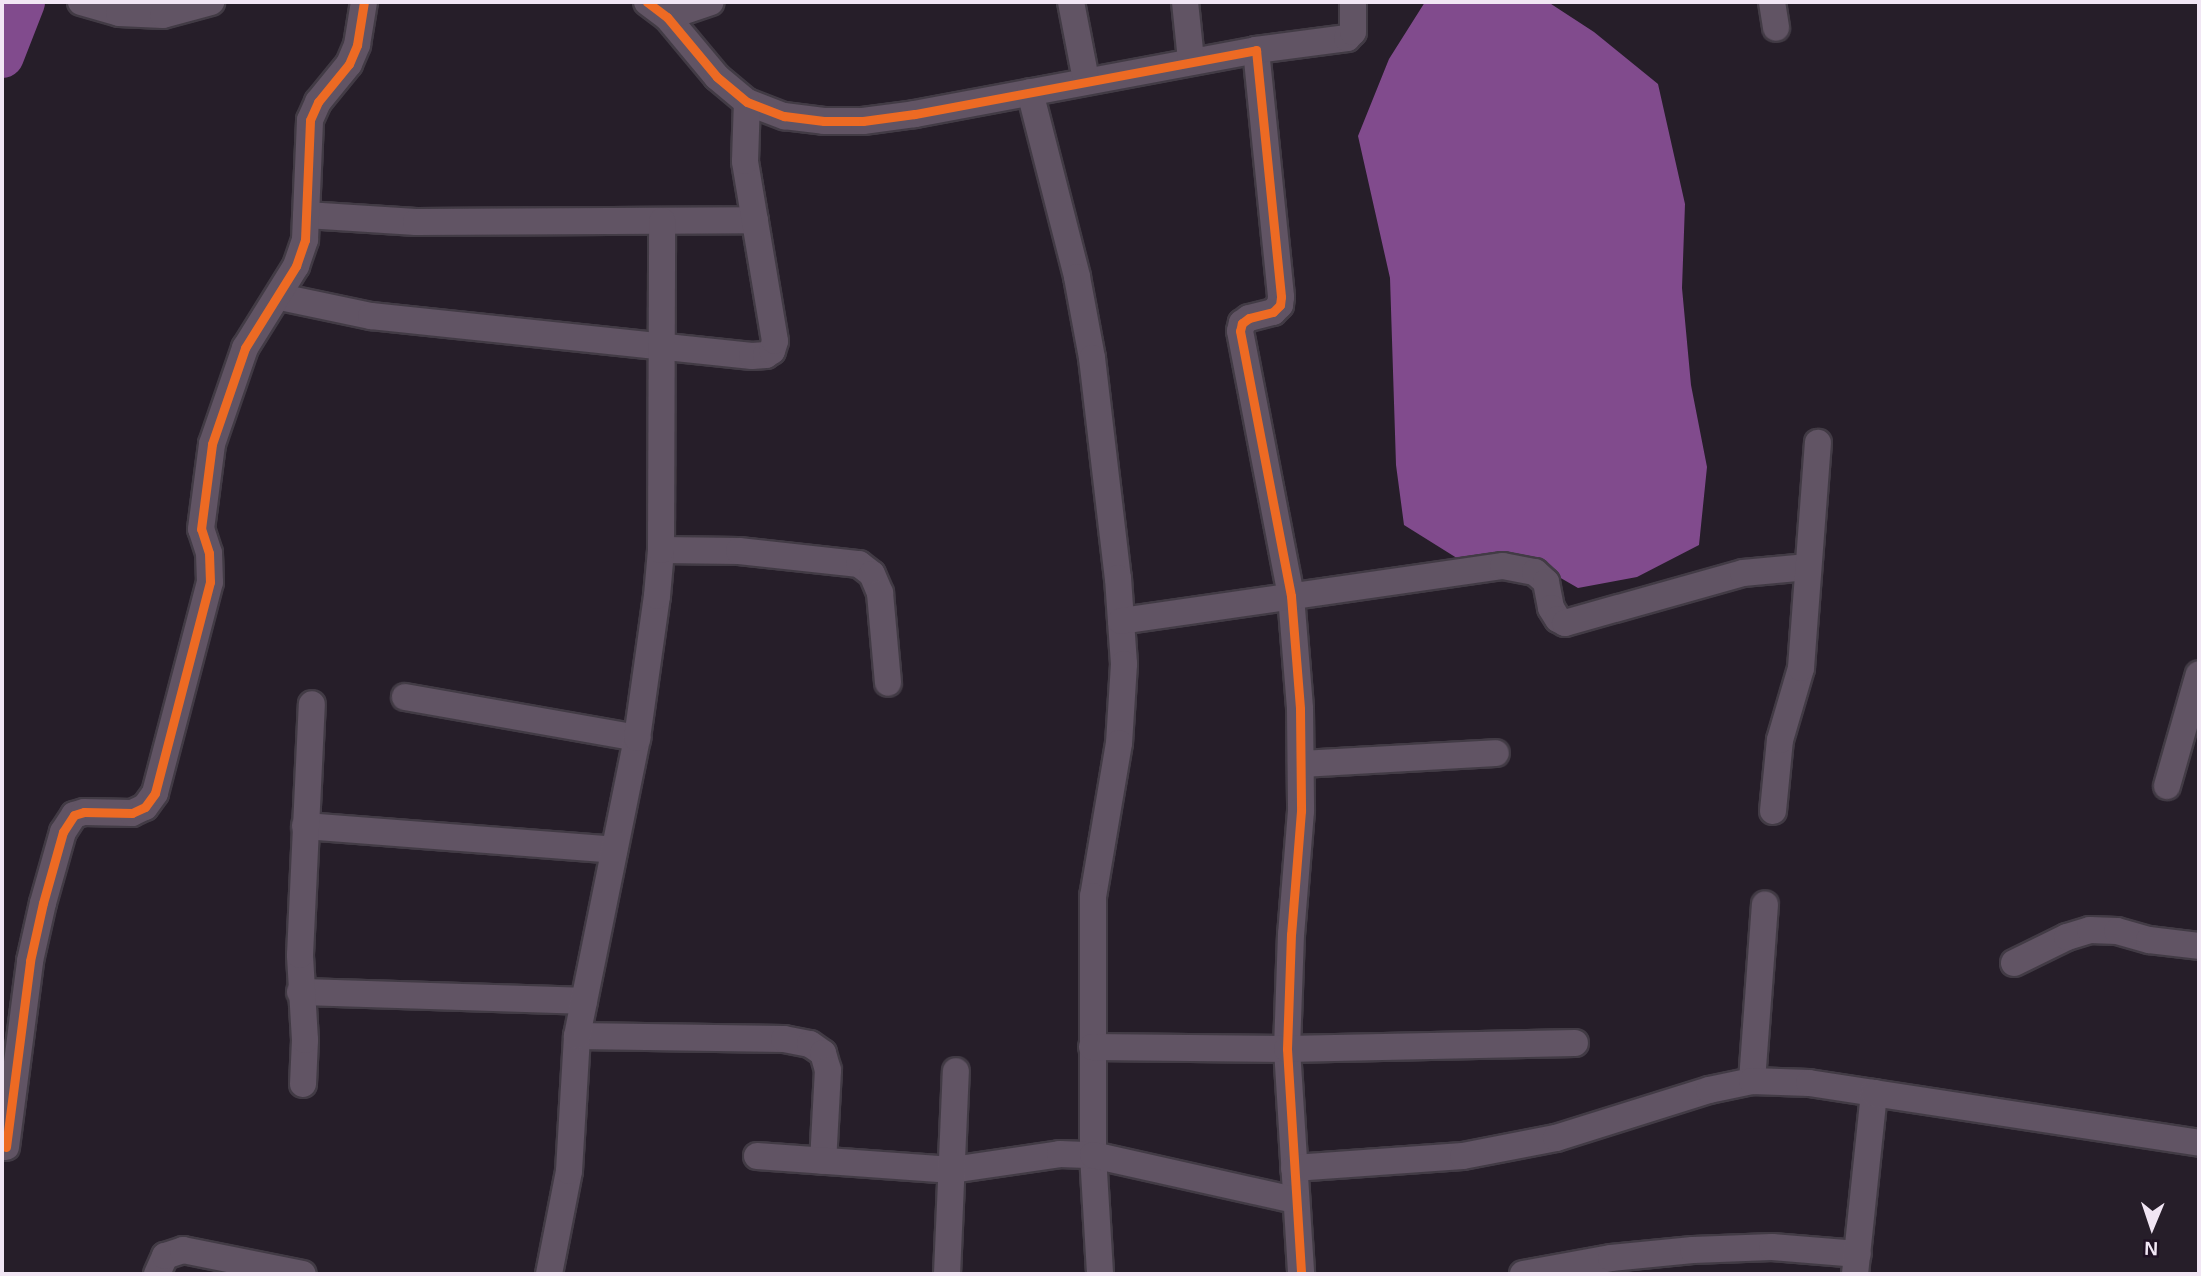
<!DOCTYPE html>
<html>
<head>
<meta charset="utf-8">
<style>
  body { margin:0 }
  #map { position:relative; width:2201px; height:1276px; overflow:hidden; background:#261e29; font-family:Helvetica,sans-serif }
  div>[style] { position:absolute }
  .water>* { inset:0; background:#814b8d }
  .river>* { height:44px; margin:-22px; padding:0 22px; transform-origin:22px; border-radius:22px; background:#814b8d }
  .roads { filter:drop-shadow(2px 0 #423b45) drop-shadow(-2px 0 #423b45) drop-shadow(0 2px #423b45) drop-shadow(0 -2px #423b45) }
  .minor>* { height:26px; margin:-13px; padding:0 13px; transform-origin:13px; border-radius:13px; background:#615464 }
  .cycleway>* { height:9px; margin:-4.5px; padding:0 4.5px; transform-origin:4.5px; border-radius:4.5px; background:#ed6a23 }
  span { translate:-50% -50%; white-space:nowrap; text-align:center; line-height:1.15; -webkit-text-stroke:5px #1f1023; paint-order:stroke }
  .frame { position:absolute; inset:0; border:4px solid #f1e6f4; pointer-events:none }
  .north { position:absolute; left:2117px; top:1192px; width:70px; height:70px; -webkit-text-stroke:5px #1f1023; paint-order:stroke; rotate:182deg; font-size:19px; font-weight:700; line-height:28px; text-align:center; color:#f1e6f4 }
  .north::after { content:''; display:block; margin:auto; width:24px; height:32px; background:#f1e6f4; clip-path:polygon(50% 0,100% 100%,50% 72%,0 100%) }
</style>
</head>
<body>
<div id="map">
  <div class="water">
    <i style="clip-path:polygon(1425px 2px,1548px 2px,1594px 32px,1658px 84px,1685px 204px,1682px 288px,1691px 385px,1707px 467px,1699px 545px,1637px 577px,1578px 588px,1533px 562px,1468px 565px,1404px 525px,1396px 465px,1390px 278px,1358px 136px,1389px 59px)"></i>
  </div>
  <div class="river">
    <i style="left:2px;top:56px;width:58px;rotate:-68.7deg"></i>
  </div>
  <div class="roads">
    <div class="minor">
      <i style="left:81px;top:2px;width:40px;rotate:16deg"></i>
      <i style="left:119px;top:13px;width:44px;rotate:2.6deg"></i>
      <i style="left:163px;top:15px;width:50px;rotate:-15.2deg"></i>
      <i style="left:647px;top:2px;width:25px;rotate:37deg"></i>
      <i style="left:667px;top:17px;width:78px;rotate:50.2deg"></i>
      <i style="left:717px;top:77px;width:39px;rotate:40deg"></i>
      <i style="left:747px;top:102px;width:40px;rotate:21deg"></i>
      <i style="left:784px;top:116px;width:40px;rotate:7.1deg"></i>
      <i style="left:824px;top:121px;width:39px"></i>
      <i style="left:863px;top:121px;width:52px;rotate:-7.7deg"></i>
      <i style="left:915px;top:114px;width:347px;rotate:-10.6deg"></i>
      <i style="left:1256px;top:50px;width:248px;rotate:84.2deg"></i>
      <i style="left:1281px;top:297px;width:8px;rotate:97deg"></i>
      <i style="left:1280px;top:305px;width:10px;rotate:135deg"></i>
      <i style="left:1273px;top:312px;width:25px;rotate:166deg"></i>
      <i style="left:1249px;top:318px;width:9px;rotate:144deg"></i>
      <i style="left:1242px;top:323px;width:8px;rotate:104deg"></i>
      <i style="left:1240px;top:331px;width:270px;rotate:79.1deg"></i>
      <i style="left:1291px;top:596px;width:113px;rotate:85.4deg"></i>
      <i style="left:1300px;top:709px;width:102px;rotate:89.4deg"></i>
      <i style="left:1301px;top:811px;width:123px;rotate:94.6deg"></i>
      <i style="left:1291px;top:934px;width:115px;rotate:92deg"></i>
      <i style="left:1287px;top:1049px;width:225px;rotate:86.4deg"></i>
      <i style="left:1071px;top:2px;width:79px;rotate:79.1deg"></i>
      <i style="left:1185px;top:2px;width:58px;rotate:84.1deg"></i>
      <i style="left:1772px;top:2px;width:26px;rotate:81deg"></i>
      <i style="left:667px;top:17px;width:46px;rotate:-18.8deg"></i>
      <i style="left:1256px;top:50px;width:92px;rotate:-7.5deg"></i>
      <i style="left:1347px;top:38px;width:8px;rotate:-45deg"></i>
      <i style="left:1353px;top:32px;width:30px;rotate:-90deg"></i>
      <i style="left:1030px;top:92px;width:191px;rotate:75.7deg"></i>
      <i style="left:1077px;top:277px;width:82px;rotate:79.5deg"></i>
      <i style="left:1092px;top:358px;width:222px;rotate:83.3deg"></i>
      <i style="left:1118px;top:578px;width:86px;rotate:86deg"></i>
      <i style="left:1124px;top:664px;width:79px;rotate:93.6deg"></i>
      <i style="left:1119px;top:743px;width:155px;rotate:99.6deg"></i>
      <i style="left:1093px;top:896px;width:259px;rotate:90deg"></i>
      <i style="left:1093px;top:1155px;width:119px;rotate:86.6deg"></i>
      <i style="left:306px;top:215px;width:110px;rotate:3.6deg"></i>
      <i style="left:416px;top:222px;width:339px;rotate:-0.3deg"></i>
      <i style="left:280px;top:297px;width:93px;rotate:11.8deg"></i>
      <i style="left:371px;top:316px;width:383px;rotate:6deg"></i>
      <i style="left:752px;top:356px;width:14px;rotate:-4deg"></i>
      <i style="left:766px;top:355px;width:7px;rotate:-34deg"></i>
      <i style="left:772px;top:351px;width:10px;rotate:-73deg"></i>
      <i style="left:775px;top:341px;width:182px;rotate:-99.5deg"></i>
      <i style="left:745px;top:161px;width:59px;rotate:-88.1deg"></i>
      <i style="left:661px;top:550px;width:78px;rotate:0.7deg"></i>
      <i style="left:739px;top:551px;width:121px;rotate:6.2deg"></i>
      <i style="left:859px;top:564px;width:16px;rotate:38deg"></i>
      <i style="left:872px;top:574px;width:21px;rotate:67deg"></i>
      <i style="left:880px;top:593px;width:90px;rotate:84.9deg"></i>
      <i style="left:1121px;top:621px;width:386px;rotate:-8.2deg"></i>
      <i style="left:1503px;top:566px;width:33px;rotate:11deg"></i>
      <i style="left:1535px;top:572px;width:15px;rotate:42deg"></i>
      <i style="left:1546px;top:582px;width:26px;rotate:79deg"></i>
      <i style="left:1551px;top:608px;width:13px;rotate:58deg"></i>
      <i style="left:1558px;top:619px;width:8px;rotate:30deg"></i>
      <i style="left:1565px;top:623px;width:185px;rotate:-15.7deg"></i>
      <i style="left:1743px;top:573px;width:65px;rotate:-5.3deg"></i>
      <i style="left:405px;top:697px;width:236px;rotate:10deg"></i>
      <i style="left:1301px;top:764px;width:195px;rotate:-3.2deg"></i>
      <i style="left:2167px;top:786px;width:116px;rotate:-74.1deg"></i>
      <i style="left:1773px;top:811px;width:71px;rotate:-84.4deg"></i>
      <i style="left:1780px;top:740px;width:75px;rotate:-73.7deg"></i>
      <i style="left:1801px;top:668px;width:226px;rotate:-85.7deg"></i>
      <i style="left:305px;top:826px;width:310px;rotate:4.4deg"></i>
      <i style="left:2014px;top:963px;width:59px;rotate:-26.1deg"></i>
      <i style="left:2067px;top:937px;width:24px;rotate:-17deg"></i>
      <i style="left:2090px;top:930px;width:27px;rotate:2deg"></i>
      <i style="left:2117px;top:931px;width:33px;rotate:16deg"></i>
      <i style="left:2149px;top:940px;width:50px;rotate:6.8deg"></i>
      <i style="left:300px;top:992px;width:284px;rotate:1.8deg"></i>
      <i style="left:577px;top:1036px;width:207px;rotate:0.8deg"></i>
      <i style="left:784px;top:1039px;width:26px;rotate:11deg"></i>
      <i style="left:810px;top:1044px;width:16px;rotate:35deg"></i>
      <i style="left:823px;top:1053px;width:18px;rotate:74deg"></i>
      <i style="left:828px;top:1070px;width:91px;rotate:93.1deg"></i>
      <i style="left:1092px;top:1047px;width:195px;rotate:0.6deg"></i>
      <i style="left:1287px;top:1049px;width:288px;rotate:-1.2deg"></i>
      <i style="left:1752px;top:1081px;width:177px;rotate:-85.8deg"></i>
      <i style="left:303px;top:1084px;width:44px;rotate:-87.4deg"></i>
      <i style="left:305px;top:1040px;width:85px;rotate:-93.4deg"></i>
      <i style="left:300px;top:955px;width:251px;rotate:-87.3deg"></i>
      <i style="left:6px;top:1147px;width:188px;rotate:-82.6deg"></i>
      <i style="left:30px;top:961px;width:59px;rotate:-77.4deg"></i>
      <i style="left:43px;top:903px;width:74px;rotate:-74.3deg"></i>
      <i style="left:63px;top:832px;width:20px;rotate:-57deg"></i>
      <i style="left:74px;top:815px;width:10px;rotate:-17deg"></i>
      <i style="left:84px;top:812px;width:48px;rotate:1.2deg"></i>
      <i style="left:132px;top:813px;width:14px;rotate:-25deg"></i>
      <i style="left:145px;top:807px;width:17px;rotate:-54deg"></i>
      <i style="left:155px;top:793px;width:218px;rotate:-75.4deg"></i>
      <i style="left:210px;top:582px;width:29px;rotate:-92deg"></i>
      <i style="left:209px;top:553px;width:25px;rotate:-108deg"></i>
      <i style="left:201px;top:529px;width:86px;rotate:-82.6deg"></i>
      <i style="left:212px;top:444px;width:102px;rotate:-71deg"></i>
      <i style="left:245px;top:348px;width:97px;rotate:-58.1deg"></i>
      <i style="left:296px;top:266px;width:28px;rotate:-71deg"></i>
      <i style="left:305px;top:240px;width:120px;rotate:-87.6deg"></i>
      <i style="left:310px;top:120px;width:20px;rotate:-66deg"></i>
      <i style="left:318px;top:102px;width:49px;rotate:-50.8deg"></i>
      <i style="left:349px;top:64px;width:21px;rotate:-67deg"></i>
      <i style="left:357px;top:45px;width:44px;rotate:-80.8deg"></i>
      <i style="left:757px;top:1156px;width:196px;rotate:4.1deg"></i>
      <i style="left:952px;top:1170px;width:109px;rotate:-8.4deg"></i>
      <i style="left:1060px;top:1154px;width:33px;rotate:2deg"></i>
      <i style="left:1093px;top:1155px;width:207px;rotate:12.6deg"></i>
      <i style="left:1294px;top:1168px;width:169px;rotate:-4.1deg"></i>
      <i style="left:1463px;top:1156px;width:95px;rotate:-11deg"></i>
      <i style="left:1556px;top:1138px;width:160px;rotate:-17.4deg"></i>
      <i style="left:1709px;top:1090px;width:44px;rotate:-11.8deg"></i>
      <i style="left:1752px;top:1081px;width:57px;rotate:2deg"></i>
      <i style="left:1809px;top:1083px;width:66px;rotate:8.7deg"></i>
      <i style="left:157px;top:1274px;width:20px;rotate:-66deg"></i>
      <i style="left:165px;top:1256px;width:19px;rotate:-18deg"></i>
      <i style="left:183px;top:1250px;width:122px;rotate:11.3deg"></i>
      <i style="left:549px;top:1274px;width:105px;rotate:-79deg"></i>
      <i style="left:569px;top:1171px;width:135px;rotate:-86.6deg"></i>
      <i style="left:577px;top:1036px;width:304px;rotate:-78.6deg"></i>
      <i style="left:637px;top:738px;width:143px;rotate:-82deg"></i>
      <i style="left:657px;top:596px;width:46px;rotate:-85deg"></i>
      <i style="left:661px;top:550px;width:329px;rotate:-89.8deg"></i>
      <i style="left:947px;top:1274px;width:203px;rotate:-87.5deg"></i>
      <i style="left:1523px;top:1274px;width:89px;rotate:-10.3deg"></i>
      <i style="left:1611px;top:1258px;width:82px;rotate:-5.6deg"></i>
      <i style="left:1693px;top:1250px;width:79px;rotate:-2.2deg"></i>
      <i style="left:1772px;top:1247px;width:86px;rotate:4.7deg"></i>
      <i style="left:1855px;top:1274px;width:182px;rotate:-84deg"></i>
      <i style="left:1874px;top:1093px;width:329px;rotate:8.7deg"></i>
    </div>
  </div>
  <div class="cycleway">
    <i style="left:647px;top:2px;width:25px;rotate:37deg"></i>
    <i style="left:667px;top:17px;width:78px;rotate:50.2deg"></i>
    <i style="left:717px;top:77px;width:39px;rotate:40deg"></i>
    <i style="left:747px;top:102px;width:40px;rotate:21deg"></i>
    <i style="left:784px;top:116px;width:40px;rotate:7.1deg"></i>
    <i style="left:824px;top:121px;width:39px"></i>
    <i style="left:863px;top:121px;width:52px;rotate:-7.7deg"></i>
    <i style="left:915px;top:114px;width:347px;rotate:-10.6deg"></i>
    <i style="left:1256px;top:50px;width:248px;rotate:84.2deg"></i>
    <i style="left:1281px;top:297px;width:8px;rotate:97deg"></i>
    <i style="left:1280px;top:305px;width:10px;rotate:135deg"></i>
    <i style="left:1273px;top:312px;width:25px;rotate:166deg"></i>
    <i style="left:1249px;top:318px;width:9px;rotate:144deg"></i>
    <i style="left:1242px;top:323px;width:8px;rotate:104deg"></i>
    <i style="left:1240px;top:331px;width:270px;rotate:79.1deg"></i>
    <i style="left:1291px;top:596px;width:113px;rotate:85.4deg"></i>
    <i style="left:1300px;top:709px;width:102px;rotate:89.4deg"></i>
    <i style="left:1301px;top:811px;width:123px;rotate:94.6deg"></i>
    <i style="left:1291px;top:934px;width:115px;rotate:92deg"></i>
    <i style="left:1287px;top:1049px;width:225px;rotate:86.4deg"></i>
    <i style="left:6px;top:1147px;width:188px;rotate:-82.6deg"></i>
    <i style="left:30px;top:961px;width:59px;rotate:-77.4deg"></i>
    <i style="left:43px;top:903px;width:74px;rotate:-74.3deg"></i>
    <i style="left:63px;top:832px;width:20px;rotate:-57deg"></i>
    <i style="left:74px;top:815px;width:10px;rotate:-17deg"></i>
    <i style="left:84px;top:812px;width:48px;rotate:1.2deg"></i>
    <i style="left:132px;top:813px;width:14px;rotate:-25deg"></i>
    <i style="left:145px;top:807px;width:17px;rotate:-54deg"></i>
    <i style="left:155px;top:793px;width:218px;rotate:-75.4deg"></i>
    <i style="left:210px;top:582px;width:29px;rotate:-92deg"></i>
    <i style="left:209px;top:553px;width:25px;rotate:-108deg"></i>
    <i style="left:201px;top:529px;width:86px;rotate:-82.6deg"></i>
    <i style="left:212px;top:444px;width:102px;rotate:-71deg"></i>
    <i style="left:245px;top:348px;width:97px;rotate:-58.1deg"></i>
    <i style="left:296px;top:266px;width:28px;rotate:-71deg"></i>
    <i style="left:305px;top:240px;width:120px;rotate:-87.6deg"></i>
    <i style="left:310px;top:120px;width:20px;rotate:-66deg"></i>
    <i style="left:318px;top:102px;width:49px;rotate:-50.8deg"></i>
    <i style="left:349px;top:64px;width:21px;rotate:-67deg"></i>
    <i style="left:357px;top:45px;width:44px;rotate:-80.8deg"></i>
  </div>
  <div class="frame"></div>
  <div class="north">N</div>
</div>
</body>
</html>
